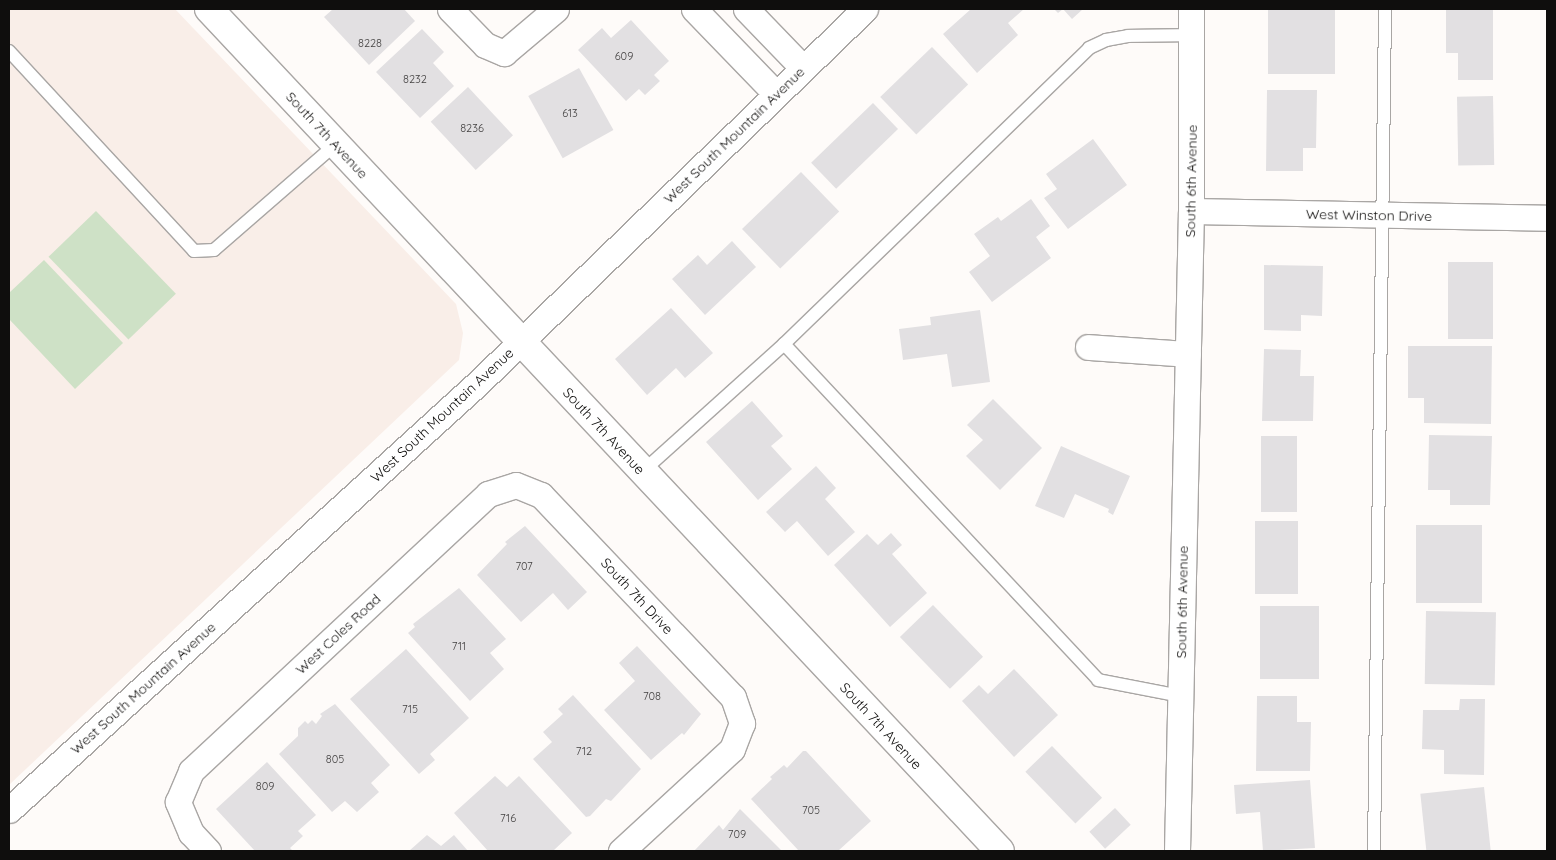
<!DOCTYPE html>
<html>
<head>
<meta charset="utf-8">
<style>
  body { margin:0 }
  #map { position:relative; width:1556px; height:860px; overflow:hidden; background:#fefbf9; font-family:Quicksand,sans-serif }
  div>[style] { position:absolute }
  .built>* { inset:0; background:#f9eee8 }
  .green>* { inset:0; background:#cee1c6; transform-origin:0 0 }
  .building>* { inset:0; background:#e2e0e2; transform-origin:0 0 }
  .roads { filter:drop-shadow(1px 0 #a9a6a4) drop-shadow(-1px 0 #a9a6a4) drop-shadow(0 1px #a9a6a4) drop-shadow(0 -1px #a9a6a4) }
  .service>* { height:12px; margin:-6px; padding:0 6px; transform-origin:6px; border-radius:6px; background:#fff }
  .minor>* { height:25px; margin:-12.5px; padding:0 12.5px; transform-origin:12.5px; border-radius:12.5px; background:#fff }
  .tertiary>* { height:28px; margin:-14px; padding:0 14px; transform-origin:14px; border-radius:14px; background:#fff }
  span { translate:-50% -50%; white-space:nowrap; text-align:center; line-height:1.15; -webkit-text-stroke:5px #fff; paint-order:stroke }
  .number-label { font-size:11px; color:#444242 }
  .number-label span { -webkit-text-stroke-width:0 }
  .street-label { font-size:14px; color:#0f0e0d }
  .frame { position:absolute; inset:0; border:10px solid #0f0e0d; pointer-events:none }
</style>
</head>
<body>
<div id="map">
  <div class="built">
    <i style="clip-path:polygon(9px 9px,175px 9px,456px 304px,463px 333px,459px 360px,9px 785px)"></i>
  </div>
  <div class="green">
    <i style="left:96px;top:211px;width:115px;height:66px;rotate:46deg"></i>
    <i style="clip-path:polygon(44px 260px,123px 343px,75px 389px,9px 319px,9px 293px)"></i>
  </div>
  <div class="building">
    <i style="clip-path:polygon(333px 9px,404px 9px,415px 21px,369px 65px,324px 17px)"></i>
    <i style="clip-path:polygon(971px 9px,1024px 9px,1008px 23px,1018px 35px,977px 73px,943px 34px)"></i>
    <i style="clip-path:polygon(1054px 9px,1083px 9px,1072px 19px,1063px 9px,1058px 13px)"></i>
    <i style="left:1268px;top:9px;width:67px;height:65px"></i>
    <i style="clip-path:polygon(1446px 9px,1493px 9px,1493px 80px,1458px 80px,1458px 53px,1446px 53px)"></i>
    <i style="clip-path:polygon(631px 20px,669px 61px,654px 75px,660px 81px,645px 95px,639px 89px,626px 101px,578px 50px,602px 28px,611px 38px)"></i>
    <i style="clip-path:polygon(422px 29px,444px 52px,433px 63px,454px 86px,420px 118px,376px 72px)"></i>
    <i style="left:932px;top:47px;width:52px;height:72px;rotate:46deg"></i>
    <i style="left:579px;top:68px;width:71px;height:58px;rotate:61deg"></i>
    <i style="left:468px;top:87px;width:66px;height:51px;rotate:47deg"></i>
    <i style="clip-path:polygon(1267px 90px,1317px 90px,1316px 148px,1303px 148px,1303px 171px,1266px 171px)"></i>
    <i style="left:1493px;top:96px;width:69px;height:36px;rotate:89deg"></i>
    <i style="left:873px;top:103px;width:36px;height:86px;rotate:46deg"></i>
    <i style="clip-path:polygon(1093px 139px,1127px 185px,1068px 229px,1044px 198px,1057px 189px,1046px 174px)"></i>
    <i style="left:801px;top:172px;width:55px;height:82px;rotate:46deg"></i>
    <i style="clip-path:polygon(1031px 199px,1050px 226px,1036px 237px,1051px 258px,992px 302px,969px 272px,990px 256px,974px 234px,998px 217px,1001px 221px)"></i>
    <i style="clip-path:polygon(732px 241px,756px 267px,705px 315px,672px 279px,698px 255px,707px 265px)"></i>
    <i style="left:1448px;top:262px;width:45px;height:77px"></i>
    <i style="clip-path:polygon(1264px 265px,1323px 266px,1322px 316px,1301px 315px,1301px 331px,1264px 330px)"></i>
    <i style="clip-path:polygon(671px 308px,713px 353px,685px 378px,676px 368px,647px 395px,615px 359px)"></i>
    <i style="clip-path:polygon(980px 310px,990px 382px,952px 387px,947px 354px,903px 360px,899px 329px,931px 325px,930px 317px)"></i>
    <i style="clip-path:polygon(1408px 346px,1492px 346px,1491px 424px,1424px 423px,1424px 398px,1408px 398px)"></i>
    <i style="clip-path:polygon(1264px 349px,1301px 350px,1300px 376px,1314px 376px,1313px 421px,1262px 421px)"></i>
    <i style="clip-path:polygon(993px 399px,1042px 448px,1000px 490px,966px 456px,983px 440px,967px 425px)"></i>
    <i style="clip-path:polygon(752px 401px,783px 436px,771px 446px,792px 469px,758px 500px,706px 442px)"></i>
    <i style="clip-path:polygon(1429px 435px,1492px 436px,1490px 505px,1450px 505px,1450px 490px,1428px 490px)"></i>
    <i style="left:1261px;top:436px;width:36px;height:76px"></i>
    <i style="clip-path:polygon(1061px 446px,1130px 476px,1113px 515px,1108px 512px,1109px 509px,1075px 494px,1064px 518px,1035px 506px)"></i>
    <i style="clip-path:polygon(816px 466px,836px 488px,825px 499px,855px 532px,828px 556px,797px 521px,785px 532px,766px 512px)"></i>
    <i style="left:1255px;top:521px;width:43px;height:73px"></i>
    <i style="left:1416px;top:525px;width:66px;height:78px"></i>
    <i style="clip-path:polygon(525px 526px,587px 592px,568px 610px,553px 593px,521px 622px,477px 575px,507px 544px,505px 542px)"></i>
    <i style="clip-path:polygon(891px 533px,902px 545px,892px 554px,927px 593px,890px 627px,834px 565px,867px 534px,878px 545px)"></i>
    <i style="clip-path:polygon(459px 588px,506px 639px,490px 653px,504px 669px,470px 701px,408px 633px,415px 627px,413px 624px)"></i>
    <i style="left:933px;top:605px;width:72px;height:46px;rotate:46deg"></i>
    <i style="left:1260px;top:606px;width:59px;height:73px"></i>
    <i style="left:1426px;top:611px;width:70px;height:73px;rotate:1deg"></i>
    <i style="clip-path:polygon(637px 646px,701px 714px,684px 735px,682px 733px,651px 760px,604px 710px,635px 681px,619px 663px)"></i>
    <i style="clip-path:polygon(406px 649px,469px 718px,430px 754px,435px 760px,419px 774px,350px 699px)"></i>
    <i style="clip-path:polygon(1014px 669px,1058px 715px,1014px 757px,962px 701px,979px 685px,988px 694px)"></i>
    <i style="clip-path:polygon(573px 695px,641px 769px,611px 801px,606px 799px,590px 816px,586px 817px,533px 759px,552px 742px,543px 732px,563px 714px,558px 709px)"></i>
    <i style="clip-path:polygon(1257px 696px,1297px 696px,1297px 722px,1311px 722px,1310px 771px,1256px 771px)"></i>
    <i style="clip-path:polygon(1460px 699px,1485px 699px,1484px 775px,1444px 774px,1444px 750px,1422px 749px,1423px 710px,1459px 710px)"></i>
    <i style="clip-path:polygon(335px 704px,390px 765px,371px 783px,379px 792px,357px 812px,345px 801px,332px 812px,279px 754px,298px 736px,298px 728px,305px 721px,308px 724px,312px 720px,316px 724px,322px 716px,320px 714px)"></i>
    <i style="left:1052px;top:746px;width:72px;height:37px;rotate:46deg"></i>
    <i style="clip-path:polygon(803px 751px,806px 751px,871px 821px,838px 851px,799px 851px,751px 799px,772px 779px,770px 777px,784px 765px,787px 768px)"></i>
    <i style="clip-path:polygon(267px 762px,316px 815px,298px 831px,303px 836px,290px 848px,293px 851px,255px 851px,216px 809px)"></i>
    <i style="clip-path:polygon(495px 776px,507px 787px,519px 776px,572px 833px,553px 851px,488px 851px,454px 813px)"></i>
    <i style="clip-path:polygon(1310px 780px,1315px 848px,1263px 851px,1260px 812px,1236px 814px,1234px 785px)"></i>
    <i style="left:1484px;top:787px;width:64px;height:64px;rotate:84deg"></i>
    <i style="left:1115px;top:808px;width:23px;height:35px;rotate:47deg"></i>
    <i style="clip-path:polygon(740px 809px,782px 851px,694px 851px,719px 825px,723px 830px)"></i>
    <i style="clip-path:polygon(427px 835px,441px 846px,454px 835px,468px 851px,409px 851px)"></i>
  </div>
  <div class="roads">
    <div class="service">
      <i style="left:9px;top:51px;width:272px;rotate:47.2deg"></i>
      <i style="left:194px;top:251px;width:20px;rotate:-3deg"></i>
      <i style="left:214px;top:250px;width:162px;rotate:-41deg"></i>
      <i style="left:784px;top:344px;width:460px;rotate:46.9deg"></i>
      <i style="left:1098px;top:680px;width:84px;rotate:11deg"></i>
      <i style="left:642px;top:472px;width:191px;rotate:-42deg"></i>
      <i style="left:784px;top:344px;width:425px;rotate:-44.1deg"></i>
      <i style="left:1089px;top:48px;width:19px;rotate:-25deg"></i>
      <i style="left:1106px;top:40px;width:22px;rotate:-10deg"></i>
      <i style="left:1128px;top:36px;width:64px;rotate:-0.9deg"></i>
      <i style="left:1374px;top:851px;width:842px;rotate:-89.25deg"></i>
    </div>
    <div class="minor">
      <i style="left:450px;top:9px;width:50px;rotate:45.8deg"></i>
      <i style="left:485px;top:45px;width:21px;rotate:23deg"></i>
      <i style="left:504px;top:53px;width:68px;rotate:-40.2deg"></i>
      <i style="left:694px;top:9px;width:118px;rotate:46deg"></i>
      <i style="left:746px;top:9px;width:82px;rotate:46deg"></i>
      <i style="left:1191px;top:211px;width:356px;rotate:1.1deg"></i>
      <i style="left:1088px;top:347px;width:100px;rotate:4deg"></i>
      <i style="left:9px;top:810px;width:636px;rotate:-42.32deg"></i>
      <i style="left:479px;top:382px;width:537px;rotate:-44.02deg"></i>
      <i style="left:208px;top:851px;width:25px;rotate:-133deg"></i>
      <i style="left:191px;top:833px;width:34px;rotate:-113deg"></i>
      <i style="left:178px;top:802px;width:34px;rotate:-67deg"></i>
      <i style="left:191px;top:771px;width:406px;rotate:-43deg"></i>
      <i style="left:488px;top:494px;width:29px;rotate:-18deg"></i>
      <i style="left:516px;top:485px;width:27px;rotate:22deg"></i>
      <i style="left:541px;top:495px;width:279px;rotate:46.5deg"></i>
      <i style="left:733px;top:697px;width:28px;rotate:71deg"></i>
      <i style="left:742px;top:723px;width:28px;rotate:111deg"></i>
      <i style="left:732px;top:749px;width:151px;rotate:137.4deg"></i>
      <i style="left:1177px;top:851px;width:640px;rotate:-88.75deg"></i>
      <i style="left:1191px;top:211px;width:202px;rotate:-90deg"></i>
    </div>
    <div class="tertiary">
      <i style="left:209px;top:9px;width:1155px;rotate:46.79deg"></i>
    </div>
  </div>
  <div class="number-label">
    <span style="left:370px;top:43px">8228</span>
    <span style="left:624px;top:56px">609</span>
    <span style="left:415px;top:79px">8232</span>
    <span style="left:570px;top:113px">613</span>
    <span style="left:472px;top:128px">8236</span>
    <span style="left:524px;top:566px">707</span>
    <span style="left:459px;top:646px">711</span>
    <span style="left:652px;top:696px">708</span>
    <span style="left:410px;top:709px">715</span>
    <span style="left:584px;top:751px">712</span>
    <span style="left:335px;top:759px">805</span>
    <span style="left:265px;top:786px">809</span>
    <span style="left:811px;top:810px">705</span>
    <span style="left:508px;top:818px">716</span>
    <span style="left:737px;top:834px">709</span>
  </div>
  <div class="street-label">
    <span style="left:327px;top:135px;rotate:47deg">South 7th Avenue</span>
    <span style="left:734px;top:135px;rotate:-44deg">West South Mountain Avenue</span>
    <span style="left:1191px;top:181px;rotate:-89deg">South 6th Avenue</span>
    <span style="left:1369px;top:215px;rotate:1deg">West Winston Drive</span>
    <span style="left:442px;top:415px;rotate:-43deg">West South Mountain Avenue</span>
    <span style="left:604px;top:431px;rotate:47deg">South 7th Avenue</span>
    <span style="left:637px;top:596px;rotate:47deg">South 7th Drive</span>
    <span style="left:1182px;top:602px;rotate:-89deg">South 6th Avenue</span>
    <span style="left:338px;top:634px;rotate:-43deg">West Coles Road</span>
    <span style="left:143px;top:688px;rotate:-42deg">West South Mountain Avenue</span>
    <span style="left:881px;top:726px;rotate:47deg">South 7th Avenue</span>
  </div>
  <div class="frame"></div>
</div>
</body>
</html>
